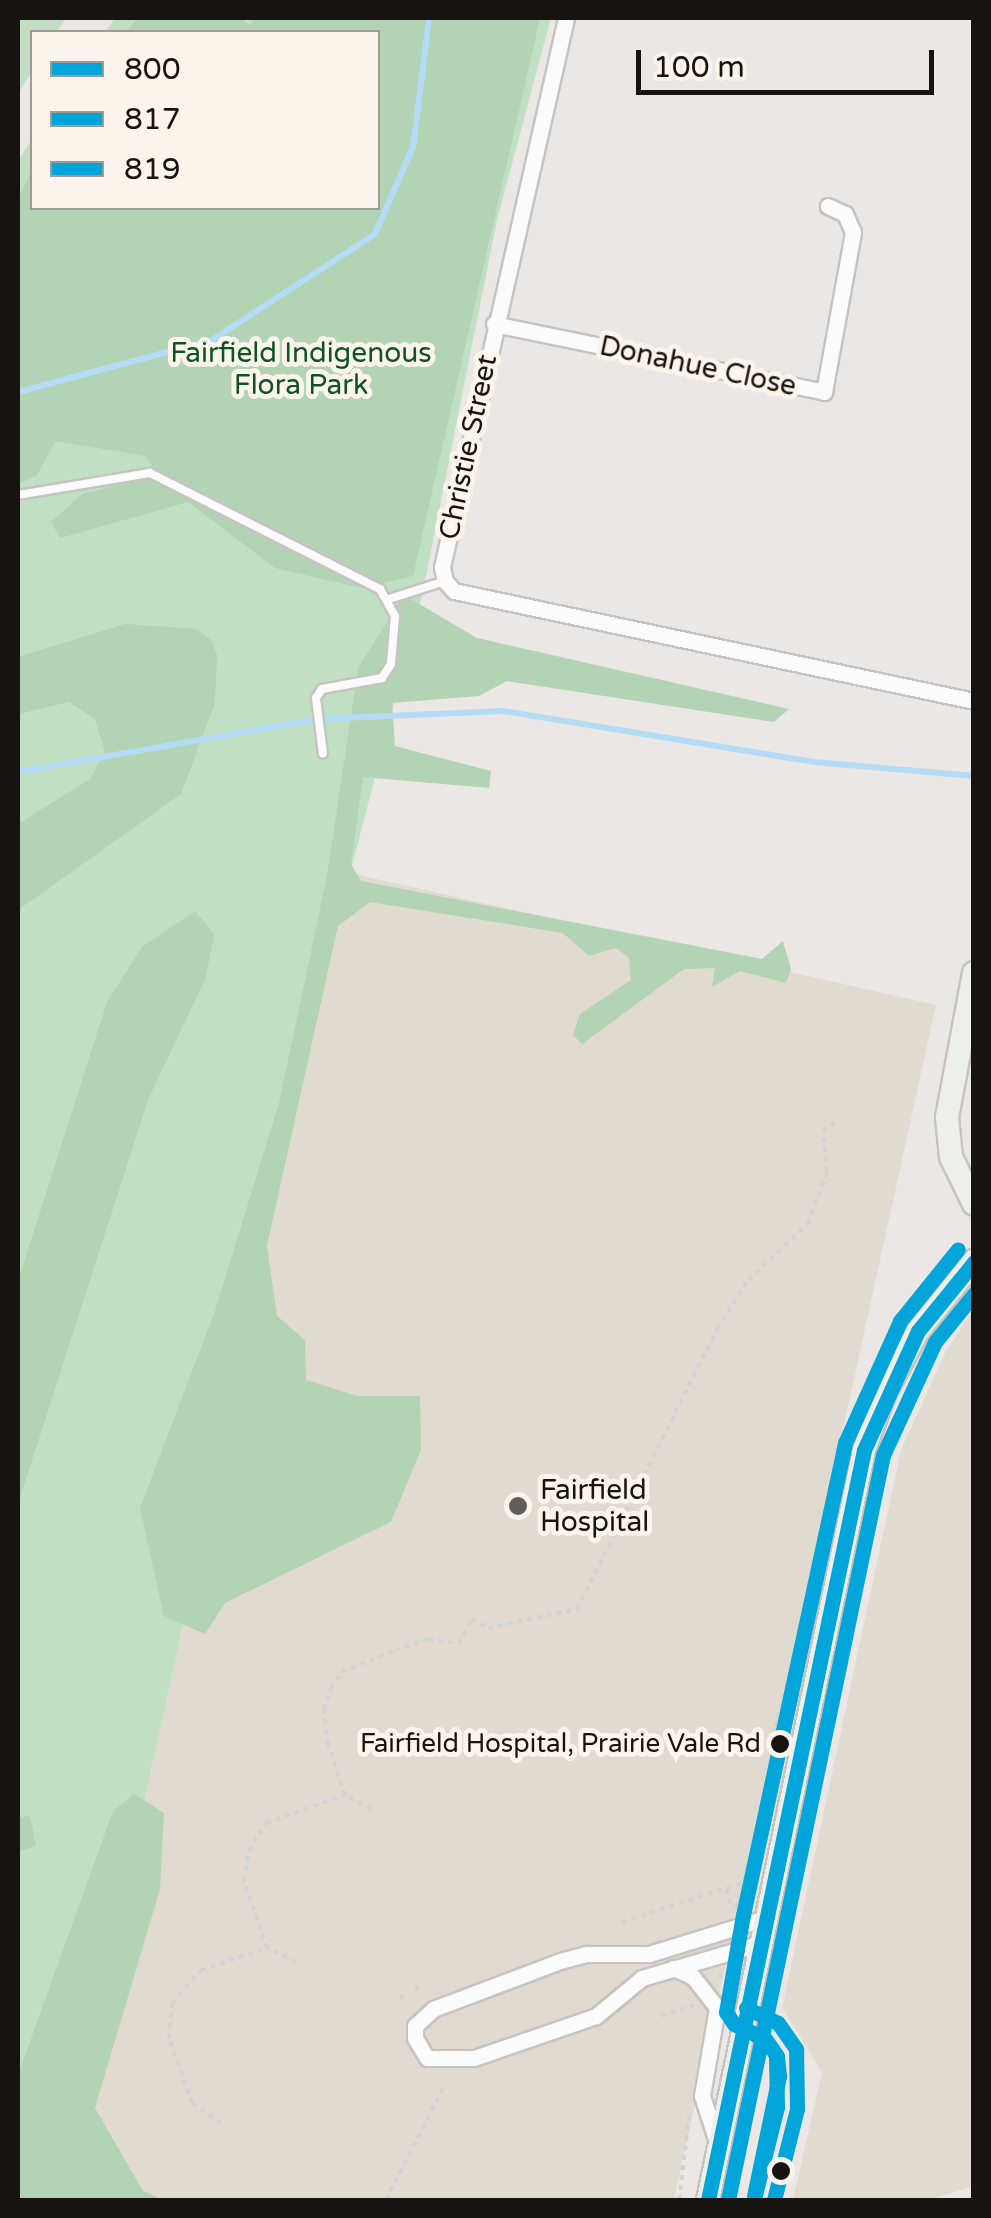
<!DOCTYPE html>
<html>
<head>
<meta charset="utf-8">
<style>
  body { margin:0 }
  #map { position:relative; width:991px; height:2218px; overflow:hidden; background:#eae7e4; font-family:"Varela Round",sans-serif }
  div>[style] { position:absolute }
  .built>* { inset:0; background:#e1dad0 }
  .green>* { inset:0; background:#c1dfc2 }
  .forest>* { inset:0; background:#b2d3b4 }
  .stream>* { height:6px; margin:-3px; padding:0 3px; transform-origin:3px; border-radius:3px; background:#b5dcf6 }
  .path>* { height:4px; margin-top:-2px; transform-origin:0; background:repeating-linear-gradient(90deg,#d4d3d1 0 5px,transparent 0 10px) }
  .roads { filter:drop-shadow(2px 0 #c6c3c1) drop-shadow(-2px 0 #c6c3c1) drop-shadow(0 2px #c6c3c1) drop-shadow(0 -2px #c6c3c1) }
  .lane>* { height:8px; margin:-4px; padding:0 4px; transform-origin:4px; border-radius:4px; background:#fcfbfb }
  .street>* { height:15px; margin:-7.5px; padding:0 7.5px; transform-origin:7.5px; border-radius:7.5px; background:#fcfbfb }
  .secondary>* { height:22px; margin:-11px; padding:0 11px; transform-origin:11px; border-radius:11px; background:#edefeb }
  .bus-1>* { height:15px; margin:-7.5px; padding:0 7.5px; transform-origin:7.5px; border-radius:7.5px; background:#02a5d9 }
  .bus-2>* { height:15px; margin:-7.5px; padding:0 7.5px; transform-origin:7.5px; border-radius:7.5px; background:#02a5d9 }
  .bus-3>* { height:15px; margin:-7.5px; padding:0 7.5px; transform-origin:7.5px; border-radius:7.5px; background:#02a5d9 }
  .dots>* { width:28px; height:28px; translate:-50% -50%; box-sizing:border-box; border:5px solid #fbf4ed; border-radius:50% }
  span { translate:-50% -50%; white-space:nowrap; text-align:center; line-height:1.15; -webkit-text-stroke:10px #fbf4ed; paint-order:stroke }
  .bus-label { font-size:26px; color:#161311 }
  .right { translate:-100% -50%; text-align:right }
  .park-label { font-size:28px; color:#0f5321 }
  .street-label { font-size:28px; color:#161311 }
  .poi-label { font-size:28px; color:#161311 }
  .left { translate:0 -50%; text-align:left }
  .frame { position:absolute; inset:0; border:20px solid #161311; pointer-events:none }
  .legend { position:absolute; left:30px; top:30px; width:350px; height:180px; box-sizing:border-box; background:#fbf4ed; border:2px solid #9f9a95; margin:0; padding:12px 18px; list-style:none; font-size:30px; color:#161311 }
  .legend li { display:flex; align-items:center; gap:20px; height:50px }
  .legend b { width:50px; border:2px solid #9f9a95 }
  .scale { position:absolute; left:636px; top:50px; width:298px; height:45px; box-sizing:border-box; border:5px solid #161311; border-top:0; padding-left:12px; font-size:30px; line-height:35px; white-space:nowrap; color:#161311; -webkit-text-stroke:8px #fbf4ed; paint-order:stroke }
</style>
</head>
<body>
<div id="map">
  <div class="built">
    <i style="clip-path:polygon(350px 873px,936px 1005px,674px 2200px,93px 2200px,69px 2141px)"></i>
    <i style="clip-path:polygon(973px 1311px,973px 2186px,930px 2200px,793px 2200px,822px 2072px,782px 2008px,901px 1450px,945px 1353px)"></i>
  </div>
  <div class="green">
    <i style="clip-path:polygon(18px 18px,66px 18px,57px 32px,32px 32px,32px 71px,18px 94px)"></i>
    <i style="clip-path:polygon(115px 18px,551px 18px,497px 220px,422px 596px,346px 889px,69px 2141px,18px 2200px,18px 161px,32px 139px,32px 208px,378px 208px,378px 32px,105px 32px)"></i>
  </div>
  <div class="forest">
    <i style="clip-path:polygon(139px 18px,241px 18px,249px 25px,255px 18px,540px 18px,413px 576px,362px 588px,275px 568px,188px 502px,60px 538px,51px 522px,82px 494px,158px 475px,146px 456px,55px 441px,37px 475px,18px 484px,18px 200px,32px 169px,32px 208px,378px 208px,378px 32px,125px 32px)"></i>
    <i style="clip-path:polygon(404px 595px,477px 638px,789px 709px,774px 722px,507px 681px,479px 696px,392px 703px,395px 746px,491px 771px,489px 788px,363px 777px,351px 864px,361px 881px,762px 959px,783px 941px,791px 969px,786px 983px,740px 971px,712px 987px,715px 968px,684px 969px,582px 1044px,573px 1035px,580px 1014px,631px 980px,629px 957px,615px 948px,589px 956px,563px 933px,370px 902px,338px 926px,267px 1246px,277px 1316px,305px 1340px,306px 1380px,358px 1396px,420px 1396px,421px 1450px,391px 1522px,225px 1603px,205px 1634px,164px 1616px,140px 1508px,215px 1311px,279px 1103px,327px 876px,358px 668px)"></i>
    <i style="clip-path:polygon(125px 624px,197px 629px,211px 640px,217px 655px,215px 703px,181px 794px,18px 910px,18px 824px,90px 779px,105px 752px,95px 719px,69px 702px,18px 714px,18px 657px)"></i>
    <i style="clip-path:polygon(195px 911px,214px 934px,206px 977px,148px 1100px,18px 1504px,18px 1281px,107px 1002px,142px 947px)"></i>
    <i style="clip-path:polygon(134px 1794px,164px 1813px,160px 1889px,95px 2108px,143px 2191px,163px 2200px,18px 2200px,18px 2075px,113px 1811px)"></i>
    <i style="clip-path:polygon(30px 1815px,36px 1846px,18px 1852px,18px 1818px)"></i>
  </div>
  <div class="stream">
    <i style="left:18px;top:392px;width:201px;rotate:-15deg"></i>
    <i style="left:212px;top:340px;width:194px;rotate:-33deg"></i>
    <i style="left:375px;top:234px;width:95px;rotate:-66.4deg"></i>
    <i style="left:413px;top:147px;width:130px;rotate:-82.9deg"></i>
    <i style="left:18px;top:772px;width:305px;rotate:-10deg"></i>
    <i style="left:318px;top:719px;width:185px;rotate:-2.5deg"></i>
    <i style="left:503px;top:711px;width:315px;rotate:9.3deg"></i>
    <i style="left:814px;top:762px;width:161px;rotate:5deg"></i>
  </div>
  <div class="path">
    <i style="left:42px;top:32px;width:18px;rotate:-49deg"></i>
    <i style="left:18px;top:63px;width:24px;rotate:-54deg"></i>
    <i style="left:371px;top:1809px;width:30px;rotate:-152deg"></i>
    <i style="left:345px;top:1795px;width:54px;rotate:-108.4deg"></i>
    <i style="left:328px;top:1744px;width:34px;rotate:-97deg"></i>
    <i style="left:324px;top:1710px;width:23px;rotate:-72deg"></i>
    <i style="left:331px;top:1688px;width:19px;rotate:-55deg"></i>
    <i style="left:342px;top:1672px;width:57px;rotate:-22.5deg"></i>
    <i style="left:395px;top:1650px;width:35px;rotate:-18deg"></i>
    <i style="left:428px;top:1639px;width:31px;rotate:9deg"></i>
    <i style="left:459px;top:1644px;width:28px;rotate:-63deg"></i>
    <i style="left:472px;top:1619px;width:18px;rotate:29deg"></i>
    <i style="left:488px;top:1628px;width:91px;rotate:-12.1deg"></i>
    <i style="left:577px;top:1609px;width:313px;rotate:-63.4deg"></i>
    <i style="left:717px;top:1329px;width:58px;rotate:-57.7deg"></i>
    <i style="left:748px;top:1280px;width:82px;rotate:-43deg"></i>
    <i style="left:808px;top:1224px;width:55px;rotate:-69.9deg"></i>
    <i style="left:827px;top:1172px;width:41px;rotate:-95.6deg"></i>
    <i style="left:823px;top:1131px;width:17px;rotate:-36deg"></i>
    <i style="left:726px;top:1889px;width:21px;rotate:73deg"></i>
    <i style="left:736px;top:1908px;width:90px;rotate:-72.6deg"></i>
    <i style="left:763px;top:1822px;width:96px;rotate:-82.8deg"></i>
    <i style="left:775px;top:1727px;width:123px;rotate:-74.5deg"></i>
    <i style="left:622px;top:1922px;width:129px;rotate:-18deg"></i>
    <i style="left:296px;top:1962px;width:32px;rotate:-154deg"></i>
    <i style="left:267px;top:1948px;width:71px;rotate:-108.9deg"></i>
    <i style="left:244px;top:1881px;width:30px;rotate:-81deg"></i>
    <i style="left:249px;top:1851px;width:33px;rotate:-59deg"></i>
    <i style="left:266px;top:1823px;width:84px;rotate:-19.5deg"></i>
    <i style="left:718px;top:1975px;width:12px;rotate:24deg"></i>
    <i style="left:415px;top:1985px;width:7px;rotate:56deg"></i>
    <i style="left:400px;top:1995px;width:8px;rotate:50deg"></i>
    <i style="left:661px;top:2016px;width:36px;rotate:-19deg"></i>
    <i style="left:221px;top:2123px;width:35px;rotate:-145deg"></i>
    <i style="left:192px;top:2103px;width:69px;rotate:-109.5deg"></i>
    <i style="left:169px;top:2038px;width:35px;rotate:-85deg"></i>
    <i style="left:172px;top:2003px;width:44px;rotate:-48.7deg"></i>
    <i style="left:201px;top:1970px;width:70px;rotate:-18.4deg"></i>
    <i style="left:386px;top:2200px;width:128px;rotate:-63deg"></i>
    <i style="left:679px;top:2200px;width:84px;rotate:-83.1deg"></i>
  </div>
  <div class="roads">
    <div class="lane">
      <i style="left:18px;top:495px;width:134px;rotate:-9.5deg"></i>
      <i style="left:150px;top:473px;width:258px;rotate:26.8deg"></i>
      <i style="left:380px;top:589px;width:31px;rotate:61deg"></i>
      <i style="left:395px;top:616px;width:48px;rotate:94.8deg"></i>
      <i style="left:391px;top:664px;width:17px;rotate:123deg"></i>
      <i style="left:382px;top:678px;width:61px;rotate:169.6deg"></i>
      <i style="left:322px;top:689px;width:11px;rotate:124deg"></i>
      <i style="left:316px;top:698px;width:56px;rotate:82.9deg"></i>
      <i style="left:389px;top:599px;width:59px;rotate:-17.8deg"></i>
      <i style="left:750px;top:2010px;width:31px;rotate:25deg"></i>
      <i style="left:778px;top:2023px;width:32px;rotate:55deg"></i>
      <i style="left:796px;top:2049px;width:60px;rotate:89deg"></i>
      <i style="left:797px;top:2109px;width:94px;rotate:104.2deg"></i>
    </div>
    <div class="street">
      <i style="left:566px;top:18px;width:563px;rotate:102.73deg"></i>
      <i style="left:442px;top:567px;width:14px;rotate:78deg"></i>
      <i style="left:445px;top:581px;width:13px;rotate:48deg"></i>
      <i style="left:454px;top:591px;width:532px;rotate:11.94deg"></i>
      <i style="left:494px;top:324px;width:337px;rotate:11.6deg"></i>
      <i style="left:824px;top:392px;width:163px;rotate:-79.7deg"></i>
      <i style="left:853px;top:232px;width:20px;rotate:-114deg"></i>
      <i style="left:845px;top:214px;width:19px;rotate:-155deg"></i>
      <i style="left:758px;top:1944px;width:121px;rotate:163.7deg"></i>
      <i style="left:642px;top:1978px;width:60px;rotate:140.4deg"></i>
      <i style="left:596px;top:2016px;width:129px;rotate:161deg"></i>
      <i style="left:474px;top:2058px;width:47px;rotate:180deg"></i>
      <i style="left:427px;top:2058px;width:23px;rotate:-121deg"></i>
      <i style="left:415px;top:2038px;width:12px;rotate:-90deg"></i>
      <i style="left:415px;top:2026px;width:25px;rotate:-43deg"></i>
      <i style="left:433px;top:2009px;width:136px;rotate:-20.7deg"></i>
      <i style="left:560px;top:1961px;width:28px;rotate:-15deg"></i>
      <i style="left:587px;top:1954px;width:62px"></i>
      <i style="left:649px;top:1954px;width:119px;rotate:-17.1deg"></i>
      <i style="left:673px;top:1968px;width:22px;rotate:24deg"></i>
      <i style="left:693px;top:1977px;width:39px;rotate:52deg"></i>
      <i style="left:717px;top:2008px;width:89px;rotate:99.7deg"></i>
      <i style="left:702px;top:2096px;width:52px;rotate:71.9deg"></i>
    </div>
    <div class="secondary">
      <i style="left:974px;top:973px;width:147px;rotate:100.6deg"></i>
      <i style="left:947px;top:1117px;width:40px;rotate:84.3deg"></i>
      <i style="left:951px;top:1157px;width:52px;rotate:63.9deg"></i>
      <i style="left:708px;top:2200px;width:766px;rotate:-78.25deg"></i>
      <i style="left:864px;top:1450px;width:62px;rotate:-70.1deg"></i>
      <i style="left:885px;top:1392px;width:69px;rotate:-61.6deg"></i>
      <i style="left:918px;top:1331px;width:90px;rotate:-51.3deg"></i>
    </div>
  </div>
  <div class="bus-1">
    <i style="left:746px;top:2008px;width:35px;rotate:25deg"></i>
    <i style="left:778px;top:2023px;width:32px;rotate:55deg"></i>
    <i style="left:796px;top:2049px;width:60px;rotate:89deg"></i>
    <i style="left:797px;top:2109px;width:94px;rotate:104.2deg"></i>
    <i style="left:708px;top:2200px;width:766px;rotate:-78.25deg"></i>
    <i style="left:864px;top:1450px;width:131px;rotate:-65.6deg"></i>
    <i style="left:918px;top:1331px;width:89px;rotate:-50.9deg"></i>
  </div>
  <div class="bus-2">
    <i style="left:738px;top:2026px;width:30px;rotate:26deg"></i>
    <i style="left:765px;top:2039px;width:19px;rotate:55deg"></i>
    <i style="left:776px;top:2055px;width:52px;rotate:88.9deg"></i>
    <i style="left:777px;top:2107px;width:91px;rotate:104deg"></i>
    <i style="left:728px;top:2200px;width:761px;rotate:-78.25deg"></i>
    <i style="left:883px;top:1455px;width:124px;rotate:-65.3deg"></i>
    <i style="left:935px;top:1342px;width:62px;rotate:-50.9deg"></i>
  </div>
  <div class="bus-3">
    <i style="left:754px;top:2196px;width:123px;rotate:-78.2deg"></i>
    <i style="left:779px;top:2076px;width:20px;rotate:-96deg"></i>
    <i style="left:777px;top:2056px;width:21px;rotate:-125deg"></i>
    <i style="left:765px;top:2039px;width:34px;rotate:-154deg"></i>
    <i style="left:734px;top:2024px;width:14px;rotate:-124deg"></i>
    <i style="left:726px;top:2012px;width:98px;rotate:-80.1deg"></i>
    <i style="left:743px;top:1915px;width:483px;rotate:-77.8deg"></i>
    <i style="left:845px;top:1443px;width:134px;rotate:-65.7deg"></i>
    <i style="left:900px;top:1321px;width:92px;rotate:-51.1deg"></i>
  </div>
  <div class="dots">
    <i style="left:518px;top:1506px;background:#605d5b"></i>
    <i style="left:780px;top:1744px;background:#161311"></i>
    <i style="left:781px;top:2171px;background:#161311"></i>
  </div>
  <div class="bus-label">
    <span class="right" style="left:761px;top:1744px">Fairfield Hospital, Prairie Vale Rd</span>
  </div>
  <div class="park-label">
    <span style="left:301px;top:369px">Fairfield Indigenous<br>Flora Park</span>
  </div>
  <div class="street-label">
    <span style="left:698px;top:366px;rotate:12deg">Donahue Close</span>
    <span style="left:468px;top:447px;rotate:-78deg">Christie Street</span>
  </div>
  <div class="poi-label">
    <span class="left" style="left:540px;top:1506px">Fairfield<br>Hospital</span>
  </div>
  <div class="frame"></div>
  <ul class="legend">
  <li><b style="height:12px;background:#02a5d9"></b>800</li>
  <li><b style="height:12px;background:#02a5d9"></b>817</li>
  <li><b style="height:12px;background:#02a5d9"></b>819</li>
  </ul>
  <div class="scale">100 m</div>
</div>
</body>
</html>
